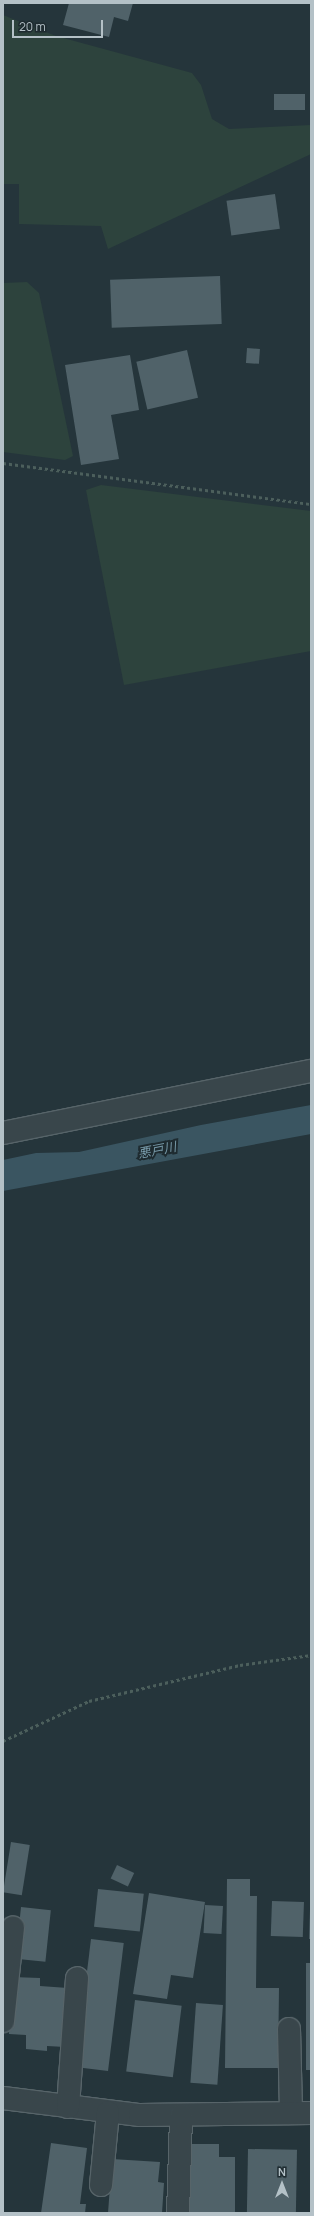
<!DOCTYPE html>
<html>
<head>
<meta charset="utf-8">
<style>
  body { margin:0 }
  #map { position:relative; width:314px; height:2216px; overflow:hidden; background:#25353b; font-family:Manrope,"Noto Sans JP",sans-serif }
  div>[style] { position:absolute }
  .green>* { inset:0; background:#2d433d }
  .water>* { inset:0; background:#3a5561 }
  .building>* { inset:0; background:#506269; transform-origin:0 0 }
  .path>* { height:2.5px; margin-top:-1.25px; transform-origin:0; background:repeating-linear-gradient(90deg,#4c5f5c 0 3px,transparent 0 6px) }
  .roads { filter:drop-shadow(1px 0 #576469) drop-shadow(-1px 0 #576469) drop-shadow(0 1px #576469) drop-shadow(0 -1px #576469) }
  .minor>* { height:22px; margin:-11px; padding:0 11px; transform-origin:11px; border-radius:11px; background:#39464b }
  span { translate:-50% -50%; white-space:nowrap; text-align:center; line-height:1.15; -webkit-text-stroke:4px #1e2b30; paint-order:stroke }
  .water-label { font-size:13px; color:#7799a8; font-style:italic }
  .frame { position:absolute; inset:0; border:4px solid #b4c1c7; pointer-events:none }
  .north { position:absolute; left:262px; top:2164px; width:40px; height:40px; -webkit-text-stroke:3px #1e2b30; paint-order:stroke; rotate:0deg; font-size:11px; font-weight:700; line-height:16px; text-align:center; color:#b4c1c7 }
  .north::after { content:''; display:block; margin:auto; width:14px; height:18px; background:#b4c1c7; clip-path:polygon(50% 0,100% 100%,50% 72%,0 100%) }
  .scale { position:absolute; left:12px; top:20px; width:91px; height:18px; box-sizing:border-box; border:2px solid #b4c1c7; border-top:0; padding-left:5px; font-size:12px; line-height:14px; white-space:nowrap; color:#b4c1c7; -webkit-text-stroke:3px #1e2b30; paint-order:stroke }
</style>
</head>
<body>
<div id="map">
  <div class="green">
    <i style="clip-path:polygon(3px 15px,56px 36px,192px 73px,201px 85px,212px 119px,229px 129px,311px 125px,311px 154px,108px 249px,101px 226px,19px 224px,19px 184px,3px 184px)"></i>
    <i style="clip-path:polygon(27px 282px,39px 293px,73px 456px,65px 460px,3px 452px,3px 283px)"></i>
    <i style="clip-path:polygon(101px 485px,311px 511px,311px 651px,124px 685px,86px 490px)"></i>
  </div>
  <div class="water">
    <i style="clip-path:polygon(311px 1105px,311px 1134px,3px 1191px,3px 1160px,36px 1153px,79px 1152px,201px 1125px)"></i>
  </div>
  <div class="building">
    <i style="clip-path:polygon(69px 3px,133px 3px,128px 21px,114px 17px,109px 37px,63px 25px)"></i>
    <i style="left:274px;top:94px;width:31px;height:16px"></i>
    <i style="left:275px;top:194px;width:35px;height:49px;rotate:82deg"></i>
    <i style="left:220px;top:276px;width:48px;height:110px;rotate:88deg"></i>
    <i style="left:247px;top:348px;width:13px;height:15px;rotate:4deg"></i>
    <i style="left:187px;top:350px;width:49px;height:52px;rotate:77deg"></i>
    <i style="clip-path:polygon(130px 355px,139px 410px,111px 415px,119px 459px,81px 465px,65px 365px)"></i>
    <i style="left:11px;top:1842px;width:19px;height:51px;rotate:9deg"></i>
    <i style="left:117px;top:1865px;width:19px;height:15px;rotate:25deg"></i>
    <i style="clip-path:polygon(227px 1879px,250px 1879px,250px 1896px,257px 1896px,256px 1988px,279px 1988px,278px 2068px,225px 2068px)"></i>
    <i style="left:98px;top:1889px;width:46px;height:38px;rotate:6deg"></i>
    <i style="clip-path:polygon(149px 1893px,205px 1902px,193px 1978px,171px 1975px,167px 1999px,133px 1994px)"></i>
    <i style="left:272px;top:1901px;width:32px;height:35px;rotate:2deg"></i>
    <i style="left:205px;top:1905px;width:18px;height:28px;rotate:3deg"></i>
    <i style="left:21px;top:1907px;width:30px;height:52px;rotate:6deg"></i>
    <i style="clip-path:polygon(310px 1910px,311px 1910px,311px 1939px,309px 1939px)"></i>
    <i style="left:91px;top:1939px;width:33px;height:129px;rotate:7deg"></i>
    <i style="left:306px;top:1963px;width:5px;height:107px"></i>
    <i style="clip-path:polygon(12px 1977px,40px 1978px,40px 1986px,68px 1988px,65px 2047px,47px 2046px,47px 2051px,26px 2049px,26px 2035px,9px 2034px)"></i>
    <i style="left:135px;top:2000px;width:47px;height:72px;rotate:7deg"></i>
    <i style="left:196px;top:2003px;width:27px;height:80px;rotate:4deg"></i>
    <i style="clip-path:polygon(51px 2143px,87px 2148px,80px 2204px,86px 2204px,85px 2213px,41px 2213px)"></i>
    <i style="clip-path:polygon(186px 2144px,219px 2144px,219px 2157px,235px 2157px,235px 2213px,185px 2213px)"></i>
    <i style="left:248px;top:2149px;width:49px;height:64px;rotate:1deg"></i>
    <i style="clip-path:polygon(112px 2159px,160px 2162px,158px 2182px,164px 2183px,162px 2213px,108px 2213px)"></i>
  </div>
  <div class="path">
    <i style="left:3px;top:463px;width:311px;rotate:7.6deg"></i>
    <i style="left:3px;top:1741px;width:95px;rotate:-24.9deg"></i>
    <i style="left:89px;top:1701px;width:155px;rotate:-13.4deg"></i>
    <i style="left:240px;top:1665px;width:72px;rotate:-8deg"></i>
  </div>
  <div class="roads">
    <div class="minor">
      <i style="left:3px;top:1133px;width:314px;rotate:-11.4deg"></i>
      <i style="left:3px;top:2021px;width:94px;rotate:-83.9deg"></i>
      <i style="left:289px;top:2029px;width:84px;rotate:88.6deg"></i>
      <i style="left:3px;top:2098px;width:138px;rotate:7.1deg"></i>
      <i style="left:140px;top:2115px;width:171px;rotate:-0.7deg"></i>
      <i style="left:68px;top:2107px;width:129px;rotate:-86deg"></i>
      <i style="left:101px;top:2185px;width:73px;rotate:-84.5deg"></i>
      <i style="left:178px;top:2213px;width:98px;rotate:-88.2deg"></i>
    </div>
  </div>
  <div class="water-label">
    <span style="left:157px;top:1150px;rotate:-11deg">悪戸川</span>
  </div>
  <div class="frame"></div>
  <div class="north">N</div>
  <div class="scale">20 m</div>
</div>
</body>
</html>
